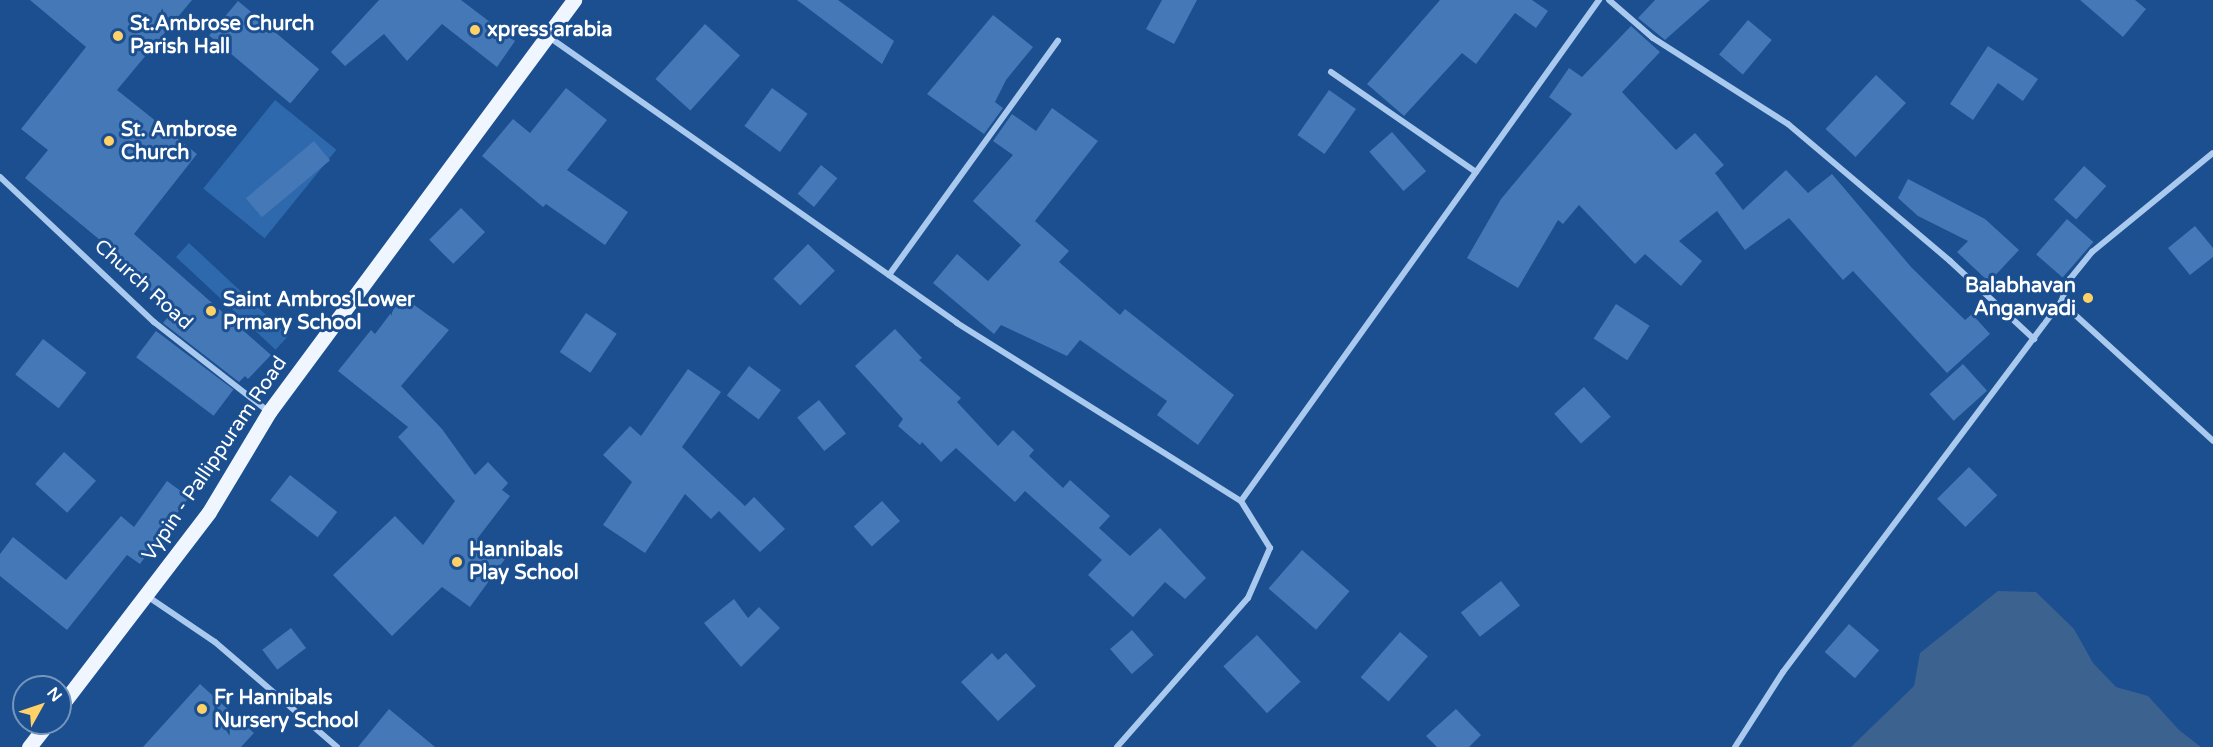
<!DOCTYPE html>
<html>
<head>
<meta charset="utf-8">
<style>
  body { margin:0 }
  #map { position:relative; width:2213px; height:747px; overflow:hidden; background:#1b4f8f; font-family:"Varela Round",sans-serif }
  div>[style] { position:absolute }
  .green>* { inset:0; background:#2e69ad; transform-origin:0 0 }
  .water>* { inset:0; background:#3c6290 }
  .building>* { inset:0; background:#4478b7; transform-origin:0 0 }
  .minor>* { height:6px; margin:-3px; padding:0 3px; transform-origin:3px; border-radius:3px; background:#a9c9ee }
  .primary>* { height:15px; margin:-7.5px; padding:0 7.5px; transform-origin:7.5px; border-radius:7.5px; background:#f0f6ff }
  .dots>* { width:16px; height:16px; translate:-50% -50%; box-sizing:border-box; border:3px solid #1b4f8f; border-radius:50% }
  span { translate:-50% -50%; white-space:nowrap; text-align:center; line-height:1.15; -webkit-text-stroke:6px #1b4f8f; paint-order:stroke }
  .poi-label { font-size:20px; color:#fff; font-weight:700 }
  .left { translate:0 -50%; text-align:left }
  .right { translate:-100% -50%; text-align:right }
  .street-label { font-size:20px; color:#fff }
  .north { position:absolute; left:12px; top:675px; width:60px; height:60px; box-sizing:border-box; background:#1b4f8f; border:2px solid #7695bc; border-radius:50%; rotate:50deg; font-size:16px; font-weight:700; line-height:24px; text-align:center; color:#fff }
  .north::after { content:''; display:block; margin:auto; width:21px; height:27px; background:#ffd166; clip-path:polygon(50% 0,100% 100%,50% 72%,0 100%) }
</style>
</head>
<body>
<div id="map">
  <div class="green">
    <i style="left:275px;top:100px;width:79px;height:114px;rotate:39deg"></i>
    <i style="left:189px;top:243px;width:136px;height:19px;rotate:43deg"></i>
  </div>
  <div class="water">
    <i style="clip-path:polygon(1998px 591px,2036px 592px,2074px 629px,2093px 663px,2116px 687px,2148px 696px,2179px 730px,2201px 747px,1851px 747px,1914px 686px,1920px 653px)"></i>
  </div>
  <div class="building">
    <i style="clip-path:polygon(30px 0,192px 0,117px 90px,197px 154px,134px 234px,271px 355px,248px 379px,245px 376px,239px 382px,163px 323px,173px 311px,141px 282px,146px 278px,25px 178px,48px 150px,21px 129px,86px 47px)"></i>
    <i style="clip-path:polygon(379px 0,461px 0,515px 41px,497px 67px,442px 24px,407px 61px,384px 34px,345px 66px,331px 52px)"></i>
    <i style="clip-path:polygon(797px 0,838px 0,894px 41px,882px 64px)"></i>
    <i style="clip-path:polygon(1162px 0,1197px 0,1174px 44px,1146px 29px)"></i>
    <i style="clip-path:polygon(1440px 0,1532px 0,1548px 11px,1536px 28px,1515px 13px,1476px 64px,1462px 53px,1404px 116px,1367px 84px)"></i>
    <i style="clip-path:polygon(1655px 0,1710px 0,1665px 40px,1638px 18px)"></i>
    <i style="clip-path:polygon(2080px 0,2135px 0,2146px 9px,2123px 37px)"></i>
    <i style="left:238px;top:1px;width:106px;height:45px;rotate:40deg"></i>
    <i style="clip-path:polygon(993px 15px,1033px 47px,1006px 80px,995px 102px,1003px 108px,984px 134px,927px 94px)"></i>
    <i style="left:1748px;top:20px;width:31px;height:45px;rotate:40deg"></i>
    <i style="left:705px;top:24px;width:47px;height:74px;rotate:42deg"></i>
    <i style="clip-path:polygon(1631px 26px,1660px 52px,1622px 92px,1676px 150px,1695px 133px,1724px 165px,1715px 173px,1743px 210px,1786px 170px,1808px 193px,1832px 174px,1911px 267px,1965px 320px,1972px 314px,1990px 334px,1947px 373px,1853px 271px,1843px 280px,1789px 218px,1745px 250px,1717px 211px,1679px 241px,1702px 261px,1681px 286px,1645px 254px,1635px 264px,1579px 205px,1563px 224px,1558px 220px,1518px 288px,1467px 258px,1501px 199px,1572px 114px,1549px 97px,1569px 68px,1582px 77px)"></i>
    <i style="clip-path:polygon(1988px 46px,2038px 79px,2023px 101px,1998px 83px,1973px 120px,1950px 104px)"></i>
    <i style="left:1876px;top:75px;width:41px;height:74px;rotate:43deg"></i>
    <i style="clip-path:polygon(566px 88px,607px 120px,567px 170px,628px 212px,605px 245px,546px 204px,543px 207px,482px 156px,513px 119px,530px 133px)"></i>
    <i style="left:772px;top:88px;width:44px;height:47px;rotate:36deg"></i>
    <i style="left:1329px;top:90px;width:33px;height:55px;rotate:35deg"></i>
    <i style="clip-path:polygon(1052px 108px,1098px 141px,1035px 221px,1069px 251px,1059px 262px,1120px 315px,1125px 309px,1234px 395px,1198px 445px,1157px 415px,1167px 401px,1080px 340px,1067px 356px,1001px 325px,994px 334px,933px 283px,957px 254px,988px 281px,1021px 245px,973px 201px,1013px 155px,993px 141px,1012px 114px,1036px 131px)"></i>
    <i style="left:1392px;top:132px;width:52px;height:30px;rotate:49deg"></i>
    <i style="left:314px;top:141px;width:25px;height:89px;rotate:50deg"></i>
    <i style="left:821px;top:165px;width:21px;height:37px;rotate:39deg"></i>
    <i style="left:2084px;top:166px;width:30px;height:45px;rotate:42deg"></i>
    <i style="clip-path:polygon(1908px 179px,1985px 219px,2019px 250px,1989px 282px,1957px 252px,1968px 241px,1918px 216px,1898px 198px)"></i>
    <i style="left:461px;top:208px;width:34px;height:45px;rotate:45deg"></i>
    <i style="left:2067px;top:219px;width:35px;height:47px;rotate:41deg"></i>
    <i style="clip-path:polygon(2195px 226px,2213px 248px,2213px 257px,2190px 275px,2168px 248px)"></i>
    <i style="left:808px;top:244px;width:38px;height:49px;rotate:45deg"></i>
    <i style="clip-path:polygon(403px 297px,449px 330px,401px 386px,442px 429px,475px 475px,488px 462px,508px 483px,502px 490px,510px 496px,477px 539px,505px 559px,470px 607px,442px 587px,392px 636px,333px 575px,395px 516px,423px 545px,455px 501px,398px 437px,408px 427px,338px 371px,371px 330px,375px 334px)"></i>
    <i style="left:1616px;top:304px;width:40px;height:41px;rotate:33deg"></i>
    <i style="left:586px;top:313px;width:37px;height:47px;rotate:34deg"></i>
    <i style="clip-path:polygon(895px 329px,922px 358px,919px 360px,961px 398px,957px 402px,998px 446px,1013px 430px,1034px 450px,1029px 456px,1063px 488px,1070px 480px,1110px 516px,1099px 528px,1130px 556px,1160px 528px,1206px 578px,1185px 599px,1165px 582px,1133px 617px,1088px 575px,1102px 560px,1025px 491px,1015px 502px,956px 448px,941px 462px,922px 442px,920px 445px,898px 426px,903px 419px,855px 366px)"></i>
    <i style="left:156px;top:331px;width:97px;height:33px;rotate:37deg"></i>
    <i style="left:43px;top:339px;width:55px;height:45px;rotate:38deg"></i>
    <i style="left:1963px;top:364px;width:36px;height:45px;rotate:48deg"></i>
    <i style="left:749px;top:366px;width:40px;height:37px;rotate:37deg"></i>
    <i style="clip-path:polygon(688px 369px,721px 392px,682px 447px,745px 506px,754px 497px,785px 529px,760px 552px,719px 511px,711px 519px,685px 494px,645px 553px,603px 525px,632px 482px,603px 455px,630px 426px,641px 436px)"></i>
    <i style="left:1584px;top:387px;width:40px;height:40px;rotate:48deg"></i>
    <i style="left:819px;top:400px;width:43px;height:28px;rotate:51deg"></i>
    <i style="left:64px;top:452px;width:43px;height:43px;rotate:42deg"></i>
    <i style="left:1969px;top:467px;width:40px;height:45px;rotate:45deg"></i>
    <i style="left:290px;top:475px;width:60px;height:32px;rotate:38deg"></i>
    <i style="clip-path:polygon(167px 481px,189px 497px,140px 564px,127px 555px,67px 630px,0 576px,0 554px,13px 537px,66px 580px,121px 516px,134px 527px)"></i>
    <i style="left:882px;top:501px;width:27px;height:38px;rotate:48deg"></i>
    <i style="left:1302px;top:550px;width:63px;height:51px;rotate:41deg"></i>
    <i style="left:1501px;top:581px;width:31px;height:51px;rotate:52deg"></i>
    <i style="clip-path:polygon(734px 599px,748px 618px,759px 607px,780px 628px,741px 667px,704px 623px)"></i>
    <i style="left:1849px;top:624px;width:40px;height:37px;rotate:41deg"></i>
    <i style="left:291px;top:628px;width:25px;height:36px;rotate:53deg"></i>
    <i style="left:1132px;top:630px;width:33px;height:29px;rotate:49deg"></i>
    <i style="left:1400px;top:632px;width:37px;height:60px;rotate:41deg"></i>
    <i style="left:1257px;top:635px;width:64px;height:46px;rotate:47deg"></i>
    <i style="clip-path:polygon(992px 653px,998px 660px,1006px 653px,1036px 686px,998px 721px,961px 682px)"></i>
    <i style="clip-path:polygon(200px 684px,254px 733px,241px 747px,143px 747px)"></i>
    <i style="clip-path:polygon(389px 709px,435px 747px,358px 747px)"></i>
    <i style="clip-path:polygon(1456px 709px,1481px 735px,1469px 747px,1437px 747px,1426px 736px)"></i>
  </div>
  <div class="minor">
    <i style="left:1609px;top:0;width:58px;rotate:40.8deg"></i>
    <i style="left:1653px;top:38px;width:160px;rotate:32.5deg"></i>
    <i style="left:1788px;top:124px;width:212px;rotate:40.2deg"></i>
    <i style="left:1950px;top:261px;width:115px;rotate:42.9deg"></i>
    <i style="left:549px;top:37px;width:498px;rotate:35deg"></i>
    <i style="left:957px;top:323px;width:335px;rotate:32.1deg"></i>
    <i style="left:1331px;top:72px;width:176px;rotate:34.6deg"></i>
    <i style="left:0;top:177px;width:212px;rotate:43.3deg"></i>
    <i style="left:154px;top:322px;width:145px;rotate:38deg"></i>
    <i style="left:889px;top:275px;width:289px;rotate:-54.2deg"></i>
    <i style="left:2061px;top:302px;width:25px;rotate:-69deg"></i>
    <i style="left:2070px;top:279px;width:35px;rotate:-51deg"></i>
    <i style="left:2092px;top:252px;width:156px;rotate:-39.3deg"></i>
    <i style="left:147px;top:596px;width:82px;rotate:34.1deg"></i>
    <i style="left:215px;top:642px;width:161px;rotate:40.7deg"></i>
    <i style="left:1117px;top:747px;width:198px;rotate:-48.7deg"></i>
    <i style="left:1248px;top:598px;width:55px;rotate:-66.3deg"></i>
    <i style="left:1270px;top:548px;width:55px;rotate:-121.7deg"></i>
    <i style="left:1241px;top:501px;width:616px;rotate:-54.45deg"></i>
    <i style="left:1735px;top:747px;width:89px;rotate:-57.4deg"></i>
    <i style="left:1783px;top:672px;width:463px;rotate:-53.1deg"></i>
    <i style="left:2061px;top:302px;width:206px;rotate:42.4deg"></i>
  </div>
  <div class="primary">
    <i style="left:60px;top:707px;width:245px;rotate:-52.6deg"></i>
    <i style="left:209px;top:512px;width:117px;rotate:-59deg"></i>
    <i style="left:269px;top:412px;width:513px;rotate:-53.49deg"></i>
    <i style="left:29px;top:747px;width:31px;rotate:-52deg"></i>
  </div>
  <div class="dots">
    <i style="left:475px;top:30px;background:#ffd166"></i>
    <i style="left:118px;top:36px;background:#ffd166"></i>
    <i style="left:109px;top:141px;background:#ffd166"></i>
    <i style="left:2088px;top:298px;background:#ffd166"></i>
    <i style="left:211px;top:311px;background:#ffd166"></i>
    <i style="left:457px;top:562px;background:#ffd166"></i>
    <i style="left:202px;top:709px;background:#ffd166"></i>
  </div>
  <div class="poi-label">
    <span class="left" style="left:130px;top:36px">St.Ambrose Church<br>Parish Hall</span>
    <span class="left" style="left:487px;top:30px">xpress arabia</span>
    <span class="left" style="left:121px;top:142px">St. Ambrose<br>Church</span>
    <span class="right" style="left:2076px;top:298px">Balabhavan<br>Anganvadi</span>
    <span class="left" style="left:223px;top:312px">Saint Ambros Lower<br>Prmary School</span>
    <span class="left" style="left:469px;top:562px">Hannibals<br>Play School</span>
    <span class="left" style="left:214px;top:710px">Fr Hannibals<br>Nursery School</span>
  </div>
  <div class="street-label">
    <span style="left:143px;top:285px;rotate:42deg">Church Road</span>
    <span style="left:215px;top:459px;rotate:-56deg">Vypin - Pallippuram Road</span>
  </div>
  <div class="north">N</div>
</div>
</body>
</html>
